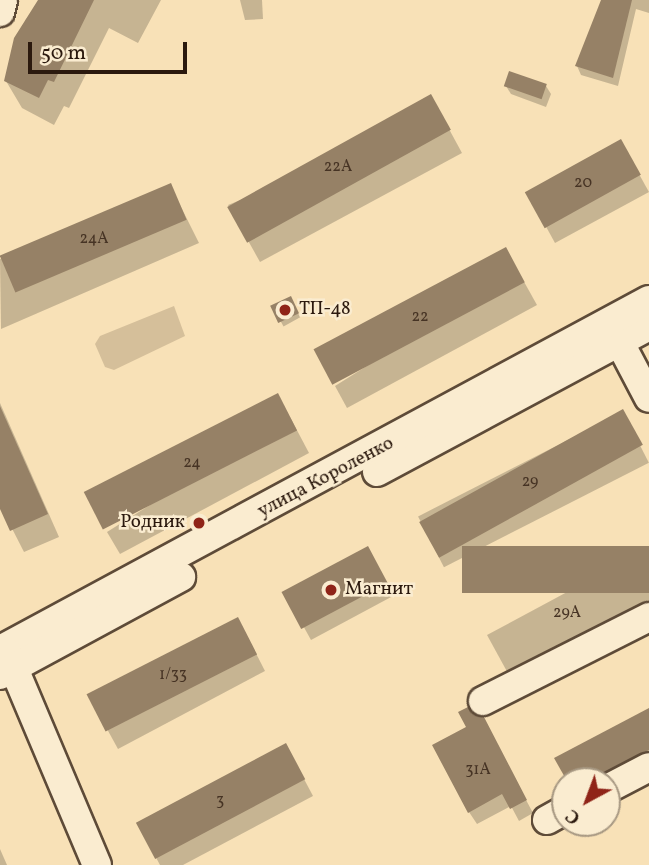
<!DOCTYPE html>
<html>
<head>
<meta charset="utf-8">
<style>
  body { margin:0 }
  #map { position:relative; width:649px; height:865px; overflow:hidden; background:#f8e1b7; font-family:Vollkorn,serif }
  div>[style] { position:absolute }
  .green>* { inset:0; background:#d5bf9a }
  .shadow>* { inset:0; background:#0003; transform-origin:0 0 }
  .building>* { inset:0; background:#968166; transform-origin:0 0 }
  .roads { filter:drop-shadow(2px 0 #5e4b38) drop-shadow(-2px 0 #5e4b38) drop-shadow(0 2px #5e4b38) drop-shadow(0 -2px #5e4b38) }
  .minor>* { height:28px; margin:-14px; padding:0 14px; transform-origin:14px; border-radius:14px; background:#faecd0 }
  .dots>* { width:19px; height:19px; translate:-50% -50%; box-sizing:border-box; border:4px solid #faecd0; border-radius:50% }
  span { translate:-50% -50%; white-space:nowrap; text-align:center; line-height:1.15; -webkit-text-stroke:5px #faecd0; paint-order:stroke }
  .number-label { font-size:16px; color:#463324 }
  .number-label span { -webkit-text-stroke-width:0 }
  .poi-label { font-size:19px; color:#2b190e }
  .left { translate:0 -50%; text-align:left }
  .right { translate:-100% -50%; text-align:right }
  .street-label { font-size:19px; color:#2b190e }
  .north { position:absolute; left:551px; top:767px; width:70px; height:70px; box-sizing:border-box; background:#faecd0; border:2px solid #a79882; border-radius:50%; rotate:221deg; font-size:19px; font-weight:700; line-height:28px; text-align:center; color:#2b190e }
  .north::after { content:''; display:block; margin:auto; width:24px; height:32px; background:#8f2418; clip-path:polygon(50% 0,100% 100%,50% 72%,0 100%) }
  .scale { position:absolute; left:28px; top:42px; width:159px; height:32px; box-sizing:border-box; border:4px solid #2b190e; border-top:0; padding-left:9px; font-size:21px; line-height:24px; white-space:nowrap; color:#2b190e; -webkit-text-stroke:5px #faecd0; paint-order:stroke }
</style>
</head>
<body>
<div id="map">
  <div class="green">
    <i style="clip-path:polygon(174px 306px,185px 336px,114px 370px,105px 367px,95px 344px,100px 336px)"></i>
  </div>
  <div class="shadow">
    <i style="clip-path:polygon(49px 0,161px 0,138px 43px,109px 28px,69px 108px,64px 106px,54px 125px,22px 108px,6px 81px,26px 19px)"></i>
    <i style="clip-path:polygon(240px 0,262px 0,263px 19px,245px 20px)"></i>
    <i style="clip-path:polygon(602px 0,649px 0,649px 13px,636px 9px,618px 86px,581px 75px,577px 66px)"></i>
    <i style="clip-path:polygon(506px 86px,546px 86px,551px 94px,546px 107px,511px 94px)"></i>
    <i style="clip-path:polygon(443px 118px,462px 153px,260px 262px,228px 205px)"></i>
    <i style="clip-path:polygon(630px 158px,649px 192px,555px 243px,527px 192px)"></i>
    <i style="clip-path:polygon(170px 185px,199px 243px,1px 329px,0 259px)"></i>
    <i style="clip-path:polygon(518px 271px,537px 305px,347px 408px,335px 386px)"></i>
    <i style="left:290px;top:299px;width:21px;height:19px;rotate:61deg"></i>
    <i style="clip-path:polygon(0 403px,59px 537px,24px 552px,0 505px)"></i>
    <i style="left:623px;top:412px;width:57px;height:230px;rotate:63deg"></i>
    <i style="clip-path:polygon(290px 417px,309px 453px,120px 554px,107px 532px)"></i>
    <i style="clip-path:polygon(649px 548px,649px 614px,515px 686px,487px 635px)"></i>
    <i style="clip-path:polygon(375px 561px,393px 596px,311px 640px,285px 593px)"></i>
    <i style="clip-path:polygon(247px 636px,265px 671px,118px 749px,90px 698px)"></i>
    <i style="clip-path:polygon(649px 710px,649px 773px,569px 781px)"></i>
    <i style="clip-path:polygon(488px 729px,533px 813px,519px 821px,511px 806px,477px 824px,469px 812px)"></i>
    <i style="clip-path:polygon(295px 762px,313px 796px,183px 865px,160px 865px,138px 824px)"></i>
    <i style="clip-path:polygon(0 849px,7px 865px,0 865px)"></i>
  </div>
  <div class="building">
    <i style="clip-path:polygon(38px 0,94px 0,54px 82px,48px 80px,39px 98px,4px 81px,14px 38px)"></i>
    <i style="clip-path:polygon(601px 0,632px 0,613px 78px,575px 66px)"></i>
    <i style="left:509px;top:71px;width:40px;height:16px;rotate:19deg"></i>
    <i style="left:431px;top:94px;width:41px;height:233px;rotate:61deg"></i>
    <i style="left:621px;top:139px;width:41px;height:110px;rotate:61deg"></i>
    <i style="left:171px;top:183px;width:40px;height:186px;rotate:67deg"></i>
    <i style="left:506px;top:247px;width:40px;height:218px;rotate:62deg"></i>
    <i style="left:291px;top:296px;width:19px;height:23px;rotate:65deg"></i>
    <i style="left:278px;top:393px;width:42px;height:218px;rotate:63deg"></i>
    <i style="clip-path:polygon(0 406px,48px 514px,10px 531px,0 509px)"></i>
    <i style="left:623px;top:409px;width:41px;height:233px;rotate:61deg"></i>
    <i style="left:368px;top:546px;width:42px;height:98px;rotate:62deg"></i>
    <i style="left:649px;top:546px;width:47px;height:187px;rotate:90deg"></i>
    <i style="left:238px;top:617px;width:42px;height:170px;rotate:63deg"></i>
    <i style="clip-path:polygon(468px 707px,484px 717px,527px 800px,510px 809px,502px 794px,468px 813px,432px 745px,466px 727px,458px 712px)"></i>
    <i style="clip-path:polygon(649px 708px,649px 750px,593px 781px,567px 781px,554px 758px)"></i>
    <i style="left:286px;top:743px;width:41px;height:170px;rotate:62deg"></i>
  </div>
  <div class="roads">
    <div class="minor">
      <i style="left:0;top:12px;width:12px;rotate:-76deg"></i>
      <i style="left:611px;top:326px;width:81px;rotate:62.2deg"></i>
      <i style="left:377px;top:472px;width:309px;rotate:-28.2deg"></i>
      <i style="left:0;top:650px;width:737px;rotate:-28.34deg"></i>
      <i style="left:7px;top:652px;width:231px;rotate:67.1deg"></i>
      <i style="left:0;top:675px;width:206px;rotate:-28.4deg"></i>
      <i style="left:483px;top:701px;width:186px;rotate:-26.8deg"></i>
      <i style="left:607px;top:789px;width:47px;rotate:-27.6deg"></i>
      <i style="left:547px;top:820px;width:21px;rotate:-29deg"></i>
    </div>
  </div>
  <div class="dots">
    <i style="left:285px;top:310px;background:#8f2418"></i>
    <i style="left:199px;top:523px;background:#8f2418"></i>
    <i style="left:331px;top:590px;background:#8f2418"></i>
  </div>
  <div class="number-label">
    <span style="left:338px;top:167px">22А</span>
    <span style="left:583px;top:183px">20</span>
    <span style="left:94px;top:239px">24А</span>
    <span style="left:420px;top:317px">22</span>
    <span style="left:192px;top:463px">24</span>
    <span style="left:530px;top:482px">29</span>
    <span style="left:567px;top:613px">29А</span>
    <span style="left:173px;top:675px">1/33</span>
    <span style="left:478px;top:770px">31А</span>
    <span style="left:220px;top:801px">3</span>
  </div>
  <div class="poi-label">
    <span class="left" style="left:299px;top:310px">ТП-48</span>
    <span class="right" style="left:185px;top:523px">Родник</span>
    <span class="left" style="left:345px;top:590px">Магнит</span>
  </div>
  <div class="street-label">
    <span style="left:326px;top:478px;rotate:-28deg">улица Короленко</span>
  </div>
  <div class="north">С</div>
  <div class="scale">50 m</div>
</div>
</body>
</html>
